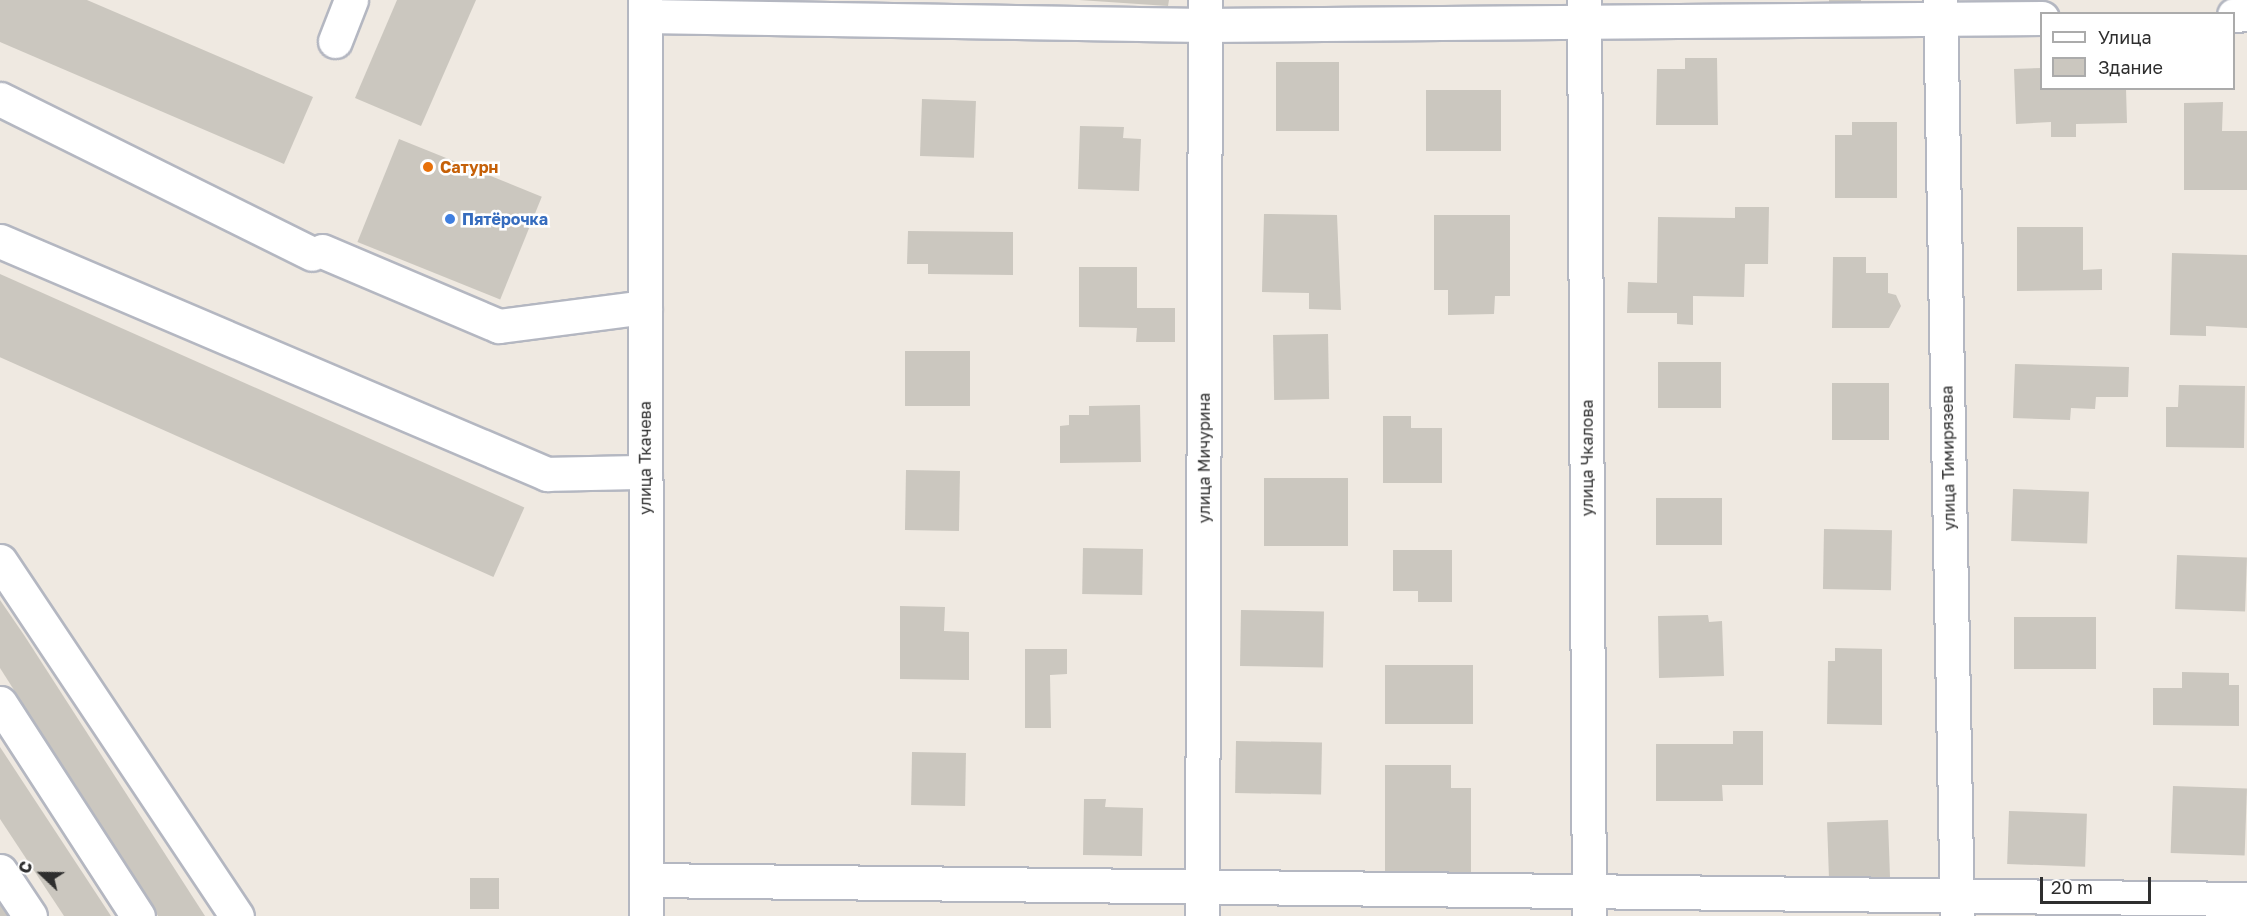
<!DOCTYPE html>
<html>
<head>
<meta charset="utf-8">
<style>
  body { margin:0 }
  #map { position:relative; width:2247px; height:916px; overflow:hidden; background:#efe9e1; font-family:"Golos Text",sans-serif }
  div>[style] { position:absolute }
  .building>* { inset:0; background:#cbc7bf; transform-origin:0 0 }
  .roads { filter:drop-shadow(2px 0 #b4b7c1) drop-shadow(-2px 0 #b4b7c1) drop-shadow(0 2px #b4b7c1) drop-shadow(0 -2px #b4b7c1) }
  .minor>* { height:33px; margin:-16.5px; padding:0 16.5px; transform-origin:16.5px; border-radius:16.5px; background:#fff }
  .dots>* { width:16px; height:16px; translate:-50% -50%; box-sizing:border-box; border:3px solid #fff; border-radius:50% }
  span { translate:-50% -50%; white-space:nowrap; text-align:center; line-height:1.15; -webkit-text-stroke:5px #fff; paint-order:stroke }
  .food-label { font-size:16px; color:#c56008; font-weight:700 }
  .left { translate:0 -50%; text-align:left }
  .shop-label { font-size:16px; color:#366cbe; font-weight:700 }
  .street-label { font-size:16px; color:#2e2e2e }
  .legend { position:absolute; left:2040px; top:12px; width:195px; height:78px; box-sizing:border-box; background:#fff; border:2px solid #ababab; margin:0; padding:8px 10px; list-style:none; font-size:18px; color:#2e2e2e }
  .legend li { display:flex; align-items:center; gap:12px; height:30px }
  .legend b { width:30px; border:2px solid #ababab }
  .north { position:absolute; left:12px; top:844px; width:60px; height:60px; -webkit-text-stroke:4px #fff; paint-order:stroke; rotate:292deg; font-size:16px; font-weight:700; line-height:24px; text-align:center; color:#2e2e2e }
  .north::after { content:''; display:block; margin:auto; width:21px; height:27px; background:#2e2e2e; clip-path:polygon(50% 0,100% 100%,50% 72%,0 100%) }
  .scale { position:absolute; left:2040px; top:877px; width:111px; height:27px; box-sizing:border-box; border:3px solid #2e2e2e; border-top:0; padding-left:8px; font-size:18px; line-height:21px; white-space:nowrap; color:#2e2e2e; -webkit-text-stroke:4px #fff; paint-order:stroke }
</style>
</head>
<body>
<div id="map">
  <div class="building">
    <i style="clip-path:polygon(0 0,87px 0,313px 97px,284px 164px,0 42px)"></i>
    <i style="clip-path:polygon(397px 0,476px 0,421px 126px,355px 98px)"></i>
    <i style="clip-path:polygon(1079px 0,1169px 0,1168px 6px)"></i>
    <i style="left:1829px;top:0;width:32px;height:8px"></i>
    <i style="clip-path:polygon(1685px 58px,1717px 58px,1718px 125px,1656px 125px,1657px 69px,1685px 69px)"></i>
    <i style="left:1276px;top:62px;width:63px;height:69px"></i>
    <i style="clip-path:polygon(2042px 68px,2042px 88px,2126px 88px,2127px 123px,2076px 124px,2076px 137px,2051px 137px,2051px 122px,2016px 124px,2014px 69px)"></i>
    <i style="left:1426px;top:90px;width:75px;height:61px"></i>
    <i style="left:922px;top:99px;width:54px;height:57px;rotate:2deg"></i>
    <i style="clip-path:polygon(2223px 102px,2222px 131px,2247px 131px,2247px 190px,2184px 190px,2184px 103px)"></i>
    <i style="clip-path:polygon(1852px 122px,1897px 122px,1897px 198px,1835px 198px,1835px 135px,1852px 135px)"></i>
    <i style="clip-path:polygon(1080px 126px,1124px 127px,1123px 138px,1141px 139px,1139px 191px,1078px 189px)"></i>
    <i style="left:399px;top:139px;width:154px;height:111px;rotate:22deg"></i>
    <i style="clip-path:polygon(1735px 207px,1769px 207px,1768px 264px,1745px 264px,1744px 297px,1693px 296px,1693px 325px,1677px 324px,1677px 313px,1627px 313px,1628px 282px,1657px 283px,1658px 217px,1735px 218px)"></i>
    <i style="clip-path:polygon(1264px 214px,1337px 215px,1341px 310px,1309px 309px,1309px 293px,1262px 292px)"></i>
    <i style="clip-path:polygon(1434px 215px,1510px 215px,1510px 296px,1495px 296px,1494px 314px,1448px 315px,1448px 290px,1434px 290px)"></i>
    <i style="clip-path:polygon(2017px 227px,2083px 227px,2083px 270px,2102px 269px,2102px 290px,2017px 291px)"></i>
    <i style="clip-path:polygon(908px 231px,1013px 232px,1013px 275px,928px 274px,928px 264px,907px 264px)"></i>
    <i style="clip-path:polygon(2172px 253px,2247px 255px,2247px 328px,2206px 326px,2206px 336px,2170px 335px)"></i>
    <i style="clip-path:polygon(1833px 257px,1866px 257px,1866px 273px,1888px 273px,1888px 293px,1896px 295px,1901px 306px,1889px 328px,1832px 328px)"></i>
    <i style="clip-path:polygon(1079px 267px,1137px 267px,1137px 308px,1175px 308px,1175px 342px,1136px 342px,1137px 328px,1079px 327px)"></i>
    <i style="left:0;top:274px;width:574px;height:76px;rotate:24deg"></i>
    <i style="left:1328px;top:334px;width:65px;height:55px;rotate:89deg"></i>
    <i style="left:970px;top:351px;width:55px;height:65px;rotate:90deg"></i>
    <i style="left:1658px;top:362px;width:63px;height:46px"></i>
    <i style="clip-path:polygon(2015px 364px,2129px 367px,2128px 397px,2096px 397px,2095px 409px,2071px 408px,2070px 420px,2013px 418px)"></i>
    <i style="left:1832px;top:383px;width:57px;height:57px"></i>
    <i style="clip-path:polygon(2179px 385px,2245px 386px,2244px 448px,2166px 447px,2166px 407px,2178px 407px)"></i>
    <i style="clip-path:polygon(1140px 405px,1141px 462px,1060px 463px,1060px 426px,1069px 425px,1069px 415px,1089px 415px,1089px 406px)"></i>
    <i style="clip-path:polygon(1383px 416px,1411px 416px,1411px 428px,1442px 428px,1442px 483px,1383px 483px)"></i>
    <i style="left:960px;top:471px;width:60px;height:54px;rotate:91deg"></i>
    <i style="left:1264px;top:478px;width:84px;height:68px"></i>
    <i style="left:2013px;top:489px;width:76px;height:52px;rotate:2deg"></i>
    <i style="left:1656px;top:498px;width:66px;height:47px"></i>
    <i style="left:1824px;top:529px;width:68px;height:60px;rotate:1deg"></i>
    <i style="left:1083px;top:548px;width:60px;height:46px;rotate:1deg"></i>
    <i style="clip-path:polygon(1393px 550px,1452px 550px,1452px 602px,1418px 602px,1418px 591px,1393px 591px)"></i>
    <i style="left:2177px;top:555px;width:70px;height:54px;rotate:2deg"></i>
    <i style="clip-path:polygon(0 600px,24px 635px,205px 916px,158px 916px,0 668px)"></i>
    <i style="clip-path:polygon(900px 606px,945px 607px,944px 631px,969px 632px,969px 680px,900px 679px)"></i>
    <i style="left:1241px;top:610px;width:83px;height:56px;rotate:1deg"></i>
    <i style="clip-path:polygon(1708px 615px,1709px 622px,1722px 621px,1724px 676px,1659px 678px,1658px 616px)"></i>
    <i style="left:2014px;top:617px;width:82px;height:52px"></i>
    <i style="clip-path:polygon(1835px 648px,1882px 649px,1882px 725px,1827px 724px,1828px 661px,1835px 661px)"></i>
    <i style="clip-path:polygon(1025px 649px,1067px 649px,1067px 674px,1050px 675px,1051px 728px,1025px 728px)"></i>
    <i style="left:1473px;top:665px;width:59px;height:88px;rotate:90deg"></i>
    <i style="clip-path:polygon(2182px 672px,2229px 673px,2229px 685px,2239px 685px,2239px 726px,2153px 725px,2153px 688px,2182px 688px)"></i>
    <i style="clip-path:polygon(1733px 731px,1763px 731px,1763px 785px,1722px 785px,1723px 801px,1656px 801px,1656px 744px,1733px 744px)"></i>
    <i style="left:1236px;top:741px;width:86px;height:52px;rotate:1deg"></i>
    <i style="clip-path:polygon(0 747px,111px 916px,64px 916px,0 819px)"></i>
    <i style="left:912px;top:752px;width:54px;height:53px;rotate:1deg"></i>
    <i style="clip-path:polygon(1385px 765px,1451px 765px,1451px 788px,1471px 788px,1471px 873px,1385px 874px)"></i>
    <i style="left:2173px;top:786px;width:74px;height:67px;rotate:2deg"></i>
    <i style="clip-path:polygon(1084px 799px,1106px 799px,1105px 807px,1143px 808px,1142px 856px,1083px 855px)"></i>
    <i style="left:2009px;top:811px;width:78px;height:53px;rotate:2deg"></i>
    <i style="left:1888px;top:820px;width:57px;height:61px;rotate:88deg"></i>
    <i style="left:470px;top:878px;width:29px;height:31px"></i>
    <i style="clip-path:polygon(0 899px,11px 916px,0 916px)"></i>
  </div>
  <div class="roads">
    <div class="minor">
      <i style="left:645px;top:0;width:916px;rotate:89.94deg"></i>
      <i style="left:1584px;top:0;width:916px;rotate:89.69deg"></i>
      <i style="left:1940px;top:0;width:916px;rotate:88.94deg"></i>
      <i style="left:2234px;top:15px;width:13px;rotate:-4deg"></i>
      <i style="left:645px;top:16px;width:560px;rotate:0.92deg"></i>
      <i style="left:1205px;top:25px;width:837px;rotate:-0.48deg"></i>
      <i style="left:335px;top:41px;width:44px;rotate:-68.7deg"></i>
      <i style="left:0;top:99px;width:348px;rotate:26.4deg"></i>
      <i style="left:0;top:241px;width:595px;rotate:23.07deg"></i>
      <i style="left:547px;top:474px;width:98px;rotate:-1.2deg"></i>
      <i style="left:322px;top:251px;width:192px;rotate:23deg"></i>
      <i style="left:499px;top:326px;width:147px;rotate:-7.4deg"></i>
      <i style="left:0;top:561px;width:427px;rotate:56.3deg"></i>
      <i style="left:0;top:703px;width:254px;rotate:57.1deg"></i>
      <i style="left:0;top:871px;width:54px;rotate:56.3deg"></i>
      <i style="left:646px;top:880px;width:1601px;rotate:0.68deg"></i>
      <i style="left:1202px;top:916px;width:916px;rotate:-89.81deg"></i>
    </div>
  </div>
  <div class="dots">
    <i style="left:428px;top:167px;background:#e8710a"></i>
    <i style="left:450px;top:219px;background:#3f7fe0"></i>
  </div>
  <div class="food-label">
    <span class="left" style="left:440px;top:167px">Сатурн</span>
  </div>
  <div class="shop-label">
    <span class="left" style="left:462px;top:219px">Пятёрочка</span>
  </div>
  <div class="street-label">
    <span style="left:645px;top:458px;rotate:-90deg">улица Ткачева</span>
    <span style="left:1204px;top:458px;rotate:-90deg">улица Мичурина</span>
    <span style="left:1587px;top:458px;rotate:-90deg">улица Чкалова</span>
    <span style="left:1948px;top:458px;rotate:-91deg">улица Тимирязева</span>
  </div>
  <ul class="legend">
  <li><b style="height:8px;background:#fff"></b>Улица</li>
  <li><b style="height:16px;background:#cbc7bf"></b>Здание</li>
  </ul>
  <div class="north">С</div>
  <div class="scale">20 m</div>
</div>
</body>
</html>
